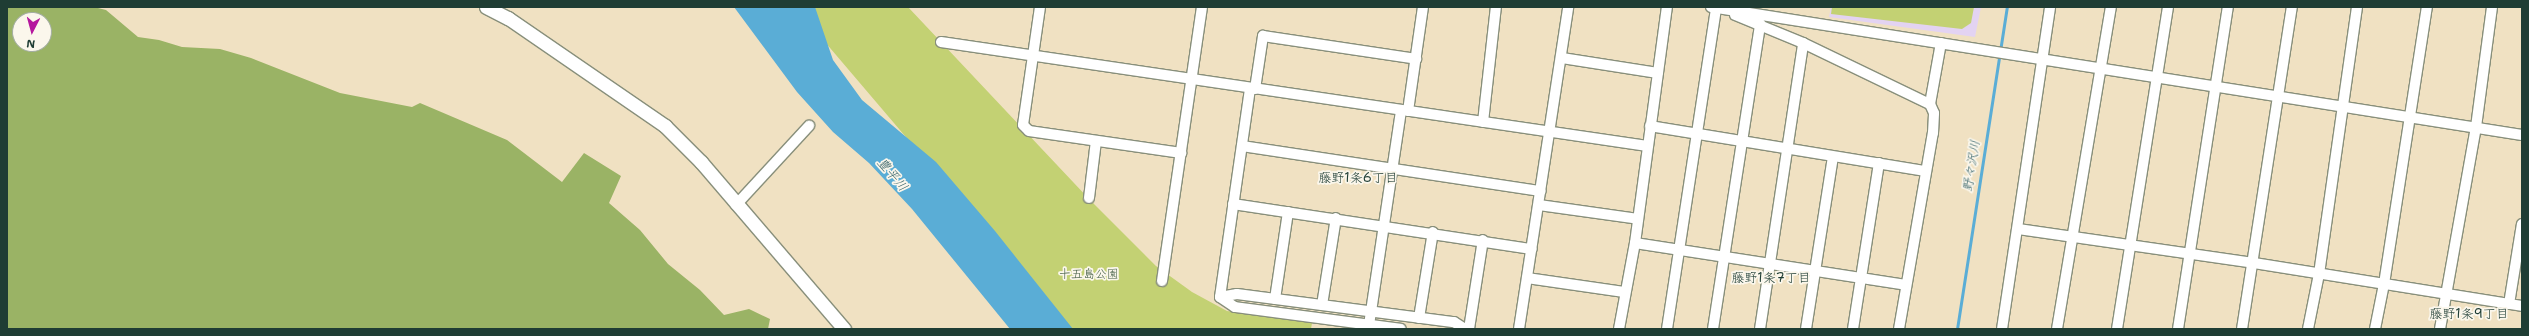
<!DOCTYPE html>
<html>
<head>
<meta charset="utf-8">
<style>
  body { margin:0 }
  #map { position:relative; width:2529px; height:336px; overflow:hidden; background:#f0e1c2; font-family:"Shantell Sans","Klee One",sans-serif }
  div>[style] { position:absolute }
  .built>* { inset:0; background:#e3d3f2 }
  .green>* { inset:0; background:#c3d173 }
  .forest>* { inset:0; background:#9ab365 }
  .water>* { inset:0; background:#5aadd6 }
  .stream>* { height:3px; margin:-1.5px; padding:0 1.5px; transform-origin:1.5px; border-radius:1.5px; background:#5aadd6 }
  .roads { filter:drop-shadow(1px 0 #888f7b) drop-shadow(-1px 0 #888f7b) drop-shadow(0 1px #888f7b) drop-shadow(0 -1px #888f7b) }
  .minor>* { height:10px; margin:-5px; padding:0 5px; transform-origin:5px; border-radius:5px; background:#fff }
  .tertiary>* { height:13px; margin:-6.5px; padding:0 6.5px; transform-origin:6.5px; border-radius:6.5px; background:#fff }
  span { translate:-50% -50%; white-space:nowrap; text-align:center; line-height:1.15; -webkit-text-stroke:3.5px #fbf7ec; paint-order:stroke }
  .park-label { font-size:12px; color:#405b41 }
  .water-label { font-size:13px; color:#315f65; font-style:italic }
  .neighbourhood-label { font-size:13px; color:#1f3d34 }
  .frame { position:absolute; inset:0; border:8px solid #1f3d34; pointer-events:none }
  .north { position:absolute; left:12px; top:12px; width:40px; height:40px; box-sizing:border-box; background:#fbf7ec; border:1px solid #a3ada2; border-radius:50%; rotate:186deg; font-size:11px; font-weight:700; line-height:16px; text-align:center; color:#1f3d34 }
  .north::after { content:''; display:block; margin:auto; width:14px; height:18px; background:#b5179e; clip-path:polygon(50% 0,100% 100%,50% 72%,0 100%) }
</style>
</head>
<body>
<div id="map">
  <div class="built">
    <i style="clip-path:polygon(1831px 7px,1981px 7px,1975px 37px,1829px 17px)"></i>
  </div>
  <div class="green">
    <i style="clip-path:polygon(814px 7px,908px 7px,1090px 200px,1156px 266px,1192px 292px,1227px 311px,1312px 323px,1311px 329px,1064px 329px,951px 190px,819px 35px)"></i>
    <i style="clip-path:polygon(1832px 7px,1974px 7px,1971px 23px,1962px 29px,1831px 14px)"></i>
  </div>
  <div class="forest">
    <i style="clip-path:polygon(evenodd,7px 7px,94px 7px,106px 10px,138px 37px,159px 40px,182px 47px,220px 49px,251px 58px,340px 93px,412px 107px,420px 103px,507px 140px,562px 182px,584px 153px,621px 176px,609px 203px,640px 230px,668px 264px,700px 290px,724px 315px,749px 309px,770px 319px,768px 329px,7px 329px,7px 7px,20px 20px,44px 20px,44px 44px,20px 44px,20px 20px)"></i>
  </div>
  <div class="water">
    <i style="clip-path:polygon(734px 7px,815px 7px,833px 60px,862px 100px,936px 162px,995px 231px,1073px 329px,1010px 329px,912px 209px,869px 163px,833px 132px,797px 92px)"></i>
  </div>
  <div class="stream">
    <i style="left:1957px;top:329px;width:326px;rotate:-81.2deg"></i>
  </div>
  <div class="roads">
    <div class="minor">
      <i style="left:1040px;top:7px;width:119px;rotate:98.2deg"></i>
      <i style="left:1023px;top:125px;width:8px;rotate:45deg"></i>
      <i style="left:1029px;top:131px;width:154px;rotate:8.2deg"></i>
      <i style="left:1711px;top:7px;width:821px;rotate:8.97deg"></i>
      <i style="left:1735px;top:15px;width:74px;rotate:22.4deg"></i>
      <i style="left:1803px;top:43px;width:141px;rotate:25.7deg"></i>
      <i style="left:941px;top:42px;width:714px;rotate:8.38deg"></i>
      <i style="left:1562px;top:58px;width:97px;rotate:8.9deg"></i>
      <i style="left:1255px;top:89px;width:54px;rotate:-81.4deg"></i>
      <i style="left:1263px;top:36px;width:155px;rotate:8.5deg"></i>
      <i style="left:1408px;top:111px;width:105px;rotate:-81.8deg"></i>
      <i style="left:1483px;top:122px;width:116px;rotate:-83.6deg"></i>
      <i style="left:1650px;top:126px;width:279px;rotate:9.3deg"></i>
      <i style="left:1242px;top:146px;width:302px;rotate:8.6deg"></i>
      <i style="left:1089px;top:198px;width:57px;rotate:-83deg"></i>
      <i style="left:1233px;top:204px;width:302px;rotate:8.6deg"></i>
      <i style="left:736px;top:205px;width:108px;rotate:-47.3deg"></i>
      <i style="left:1539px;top:205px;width:100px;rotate:8deg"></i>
      <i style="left:2018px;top:229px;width:238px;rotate:8.2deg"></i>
      <i style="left:2254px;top:263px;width:271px;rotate:9.1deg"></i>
      <i style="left:1635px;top:243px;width:274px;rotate:8.8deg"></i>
      <i style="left:1527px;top:278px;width:98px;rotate:8.2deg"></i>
      <i style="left:1162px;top:281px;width:277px;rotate:-81.7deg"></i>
      <i style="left:1220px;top:297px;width:17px;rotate:-10deg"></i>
      <i style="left:1237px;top:294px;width:219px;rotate:7.4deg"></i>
      <i style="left:1454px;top:322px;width:13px;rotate:32deg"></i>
      <i style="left:1220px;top:297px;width:211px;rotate:-81.8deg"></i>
      <i style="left:1220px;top:297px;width:18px;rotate:34deg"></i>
      <i style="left:1235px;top:307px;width:167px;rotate:7.5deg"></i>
      <i style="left:1275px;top:299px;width:88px;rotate:-81.5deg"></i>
      <i style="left:2509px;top:304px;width:81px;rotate:-80.8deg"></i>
      <i style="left:1322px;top:305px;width:88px;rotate:-80.9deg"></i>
      <i style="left:1419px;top:318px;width:87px;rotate:-80.8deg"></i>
      <i style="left:1369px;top:325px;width:217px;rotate:-81.5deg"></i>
      <i style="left:1469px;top:329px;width:90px;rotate:-81.1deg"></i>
      <i style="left:1519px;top:329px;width:326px;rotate:-81.3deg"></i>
      <i style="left:1619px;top:329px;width:87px;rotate:-79.5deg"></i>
      <i style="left:1635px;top:243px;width:238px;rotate:-82.3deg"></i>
      <i style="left:1667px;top:329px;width:325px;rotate:-81.3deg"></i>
      <i style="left:1713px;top:329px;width:309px;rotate:-81.2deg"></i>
      <i style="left:1760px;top:329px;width:289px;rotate:-81.4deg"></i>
      <i style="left:1806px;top:329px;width:174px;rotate:-81.1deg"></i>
      <i style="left:1853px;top:329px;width:168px;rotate:-81.1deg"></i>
      <i style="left:1899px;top:329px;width:199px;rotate:-80.2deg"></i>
      <i style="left:1933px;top:133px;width:20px;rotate:-87deg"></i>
      <i style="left:1934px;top:113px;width:10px;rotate:-114deg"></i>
      <i style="left:1930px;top:104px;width:62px;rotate:-79.8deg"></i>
      <i style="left:2002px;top:329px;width:326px;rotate:-81.5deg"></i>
      <i style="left:2057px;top:329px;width:326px;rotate:-80.5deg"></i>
      <i style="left:2117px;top:329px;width:326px;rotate:-81deg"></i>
      <i style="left:2178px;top:329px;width:326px;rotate:-81.2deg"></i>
      <i style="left:2242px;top:329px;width:326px;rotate:-81.2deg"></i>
      <i style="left:2308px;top:329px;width:56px;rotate:-78.7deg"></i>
      <i style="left:2319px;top:274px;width:270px;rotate:-81.9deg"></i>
      <i style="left:2375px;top:329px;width:46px;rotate:-78.7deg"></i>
      <i style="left:2384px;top:284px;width:280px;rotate:-81.2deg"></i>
      <i style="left:2440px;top:329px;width:205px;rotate:-79.9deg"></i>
      <i style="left:2476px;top:127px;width:121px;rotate:-82.4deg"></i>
    </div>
    <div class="tertiary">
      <i style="left:486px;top:7px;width:25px;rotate:27deg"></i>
      <i style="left:508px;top:18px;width:191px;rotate:34.5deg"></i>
      <i style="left:665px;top:126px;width:51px;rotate:45deg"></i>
      <i style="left:701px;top:162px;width:220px;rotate:49.4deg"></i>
    </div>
  </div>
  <div class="park-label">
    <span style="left:1089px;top:275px">十五島公園</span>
  </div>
  <div class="water-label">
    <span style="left:1972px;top:166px;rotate:-81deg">野々沢川</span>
    <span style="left:892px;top:175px;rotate:50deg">豊平川</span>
  </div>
  <div class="neighbourhood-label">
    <span style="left:1358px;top:178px">藤野1条6丁目</span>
    <span style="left:1771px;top:278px">藤野1条7丁目</span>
    <span style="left:2469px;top:314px">藤野1条9丁目</span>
  </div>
  <div class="frame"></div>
  <div class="north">N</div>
</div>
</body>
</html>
